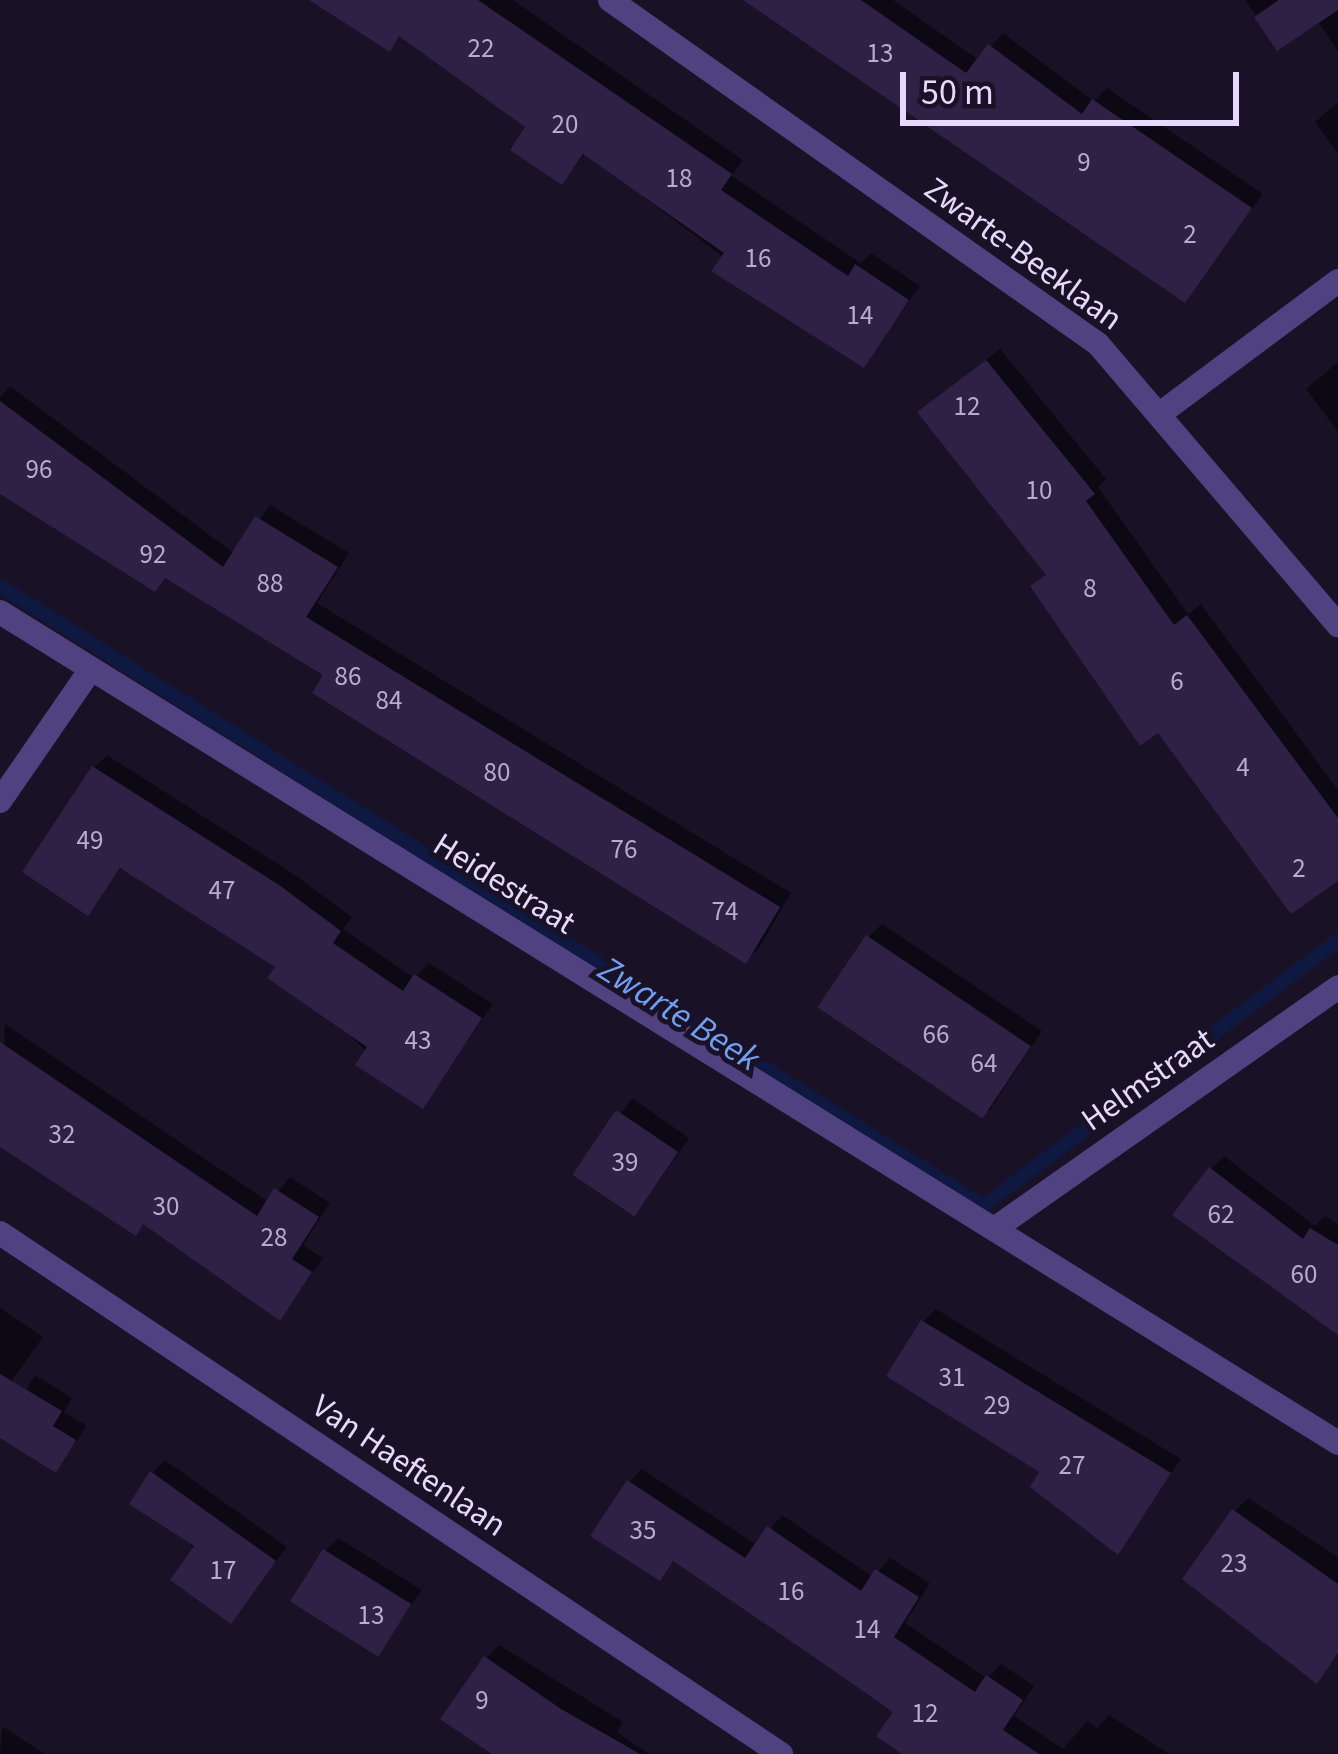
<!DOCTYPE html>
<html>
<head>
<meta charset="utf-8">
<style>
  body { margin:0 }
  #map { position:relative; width:1338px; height:1754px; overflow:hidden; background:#191226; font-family:"Source Sans 3",sans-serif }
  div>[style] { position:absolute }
  .shadow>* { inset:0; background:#0007; transform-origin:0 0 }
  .stream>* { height:14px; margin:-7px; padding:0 7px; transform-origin:7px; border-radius:7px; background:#0f1841 }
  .building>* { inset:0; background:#2f2045; transform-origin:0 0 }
  .minor>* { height:24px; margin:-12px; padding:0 12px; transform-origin:12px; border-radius:12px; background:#504181 }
  .tertiary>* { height:24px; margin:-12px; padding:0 12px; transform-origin:12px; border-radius:12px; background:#504181 }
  span { translate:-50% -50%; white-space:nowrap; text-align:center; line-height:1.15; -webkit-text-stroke:10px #191226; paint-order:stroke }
  .number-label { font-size:27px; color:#b8acce }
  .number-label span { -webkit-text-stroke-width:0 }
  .street-label { font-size:33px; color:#e5dafc }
  .water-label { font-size:36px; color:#729ef2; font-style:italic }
  .scale { position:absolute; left:900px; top:72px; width:339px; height:54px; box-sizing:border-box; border:6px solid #e5dafc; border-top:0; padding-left:15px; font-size:36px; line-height:42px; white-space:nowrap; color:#e5dafc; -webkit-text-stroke:9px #191226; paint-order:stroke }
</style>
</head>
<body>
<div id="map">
  <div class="shadow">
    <i style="clip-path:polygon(319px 0,513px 0,743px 160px,732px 176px,861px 263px,871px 253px,920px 286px,864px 364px,586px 153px,562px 181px,530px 126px,402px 35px,389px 48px)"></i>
    <i style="clip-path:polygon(757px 0,893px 0,979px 60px,1003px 33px,1094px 101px,1107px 88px,1263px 194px,1185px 299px)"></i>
    <i style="clip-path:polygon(1245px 0,1338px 0,1338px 51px,1317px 20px,1278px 47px)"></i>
    <i style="clip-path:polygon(1338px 102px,1338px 154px,1315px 122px)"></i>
    <i style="clip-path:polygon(1000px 349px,1106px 479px,1098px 487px,1188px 614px,1201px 604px,1338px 790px,1338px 877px,1159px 729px,1034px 587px,1048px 573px,934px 400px)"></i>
    <i style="clip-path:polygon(1338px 362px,1338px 432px,1306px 389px)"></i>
    <i style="clip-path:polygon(10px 386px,235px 554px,270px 505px,349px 553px,317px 603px,791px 893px,759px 948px,746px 961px,327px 674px,168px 576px,155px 588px,0 488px,0 397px)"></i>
    <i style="clip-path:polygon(107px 755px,292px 873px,352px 917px,343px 929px,414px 978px,429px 963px,493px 1004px,422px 1106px,279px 966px,123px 866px,88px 912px,94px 768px)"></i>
    <i style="clip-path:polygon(882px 924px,1042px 1031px,989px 1111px,868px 937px)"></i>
    <i style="clip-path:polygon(5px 1024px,269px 1202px,290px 1177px,330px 1203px,303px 1245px,323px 1258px,280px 1318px,145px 1222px,136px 1232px,0 1146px)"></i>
    <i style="left:632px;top:1098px;width:70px;height:93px;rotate:35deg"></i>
    <i style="clip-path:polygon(1224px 1156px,1315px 1226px,1325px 1216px,1338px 1224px,1338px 1330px,1211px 1169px)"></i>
    <i style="clip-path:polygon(0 1308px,43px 1337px,5px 1390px,0 1387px)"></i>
    <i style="clip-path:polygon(936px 1309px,1181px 1459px,1117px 1551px,923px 1322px)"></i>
    <i style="clip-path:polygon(35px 1375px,72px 1398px,64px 1412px,87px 1426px,56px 1469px,0 1435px)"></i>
    <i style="clip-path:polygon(165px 1460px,287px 1547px,231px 1620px,152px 1473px)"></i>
    <i style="clip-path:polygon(642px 1469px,757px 1545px,782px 1515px,873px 1577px,890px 1558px,930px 1583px,905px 1623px,987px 1678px,1001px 1664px,1034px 1686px,1014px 1716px,1063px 1749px,1087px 1721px,1097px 1728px,1109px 1715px,1169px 1754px,907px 1754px,897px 1711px,676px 1559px,659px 1578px,629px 1482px)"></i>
    <i style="clip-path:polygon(1248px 1498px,1338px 1557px,1338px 1655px,1317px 1680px,1235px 1511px)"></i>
    <i style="clip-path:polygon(338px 1538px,422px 1590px,377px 1653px,325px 1551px)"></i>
    <i style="clip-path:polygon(499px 1645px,623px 1722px,617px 1732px,649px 1754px,493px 1754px,486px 1658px)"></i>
    <i style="clip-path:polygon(2px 1726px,45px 1754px,0 1754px)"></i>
  </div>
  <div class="stream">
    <i style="left:0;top:586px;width:1162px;rotate:32.24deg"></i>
    <i style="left:983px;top:1206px;width:444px;rotate:-36.8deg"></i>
  </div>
  <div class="building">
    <i style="clip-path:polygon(309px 0,478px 0,732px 174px,721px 190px,848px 276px,855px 264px,909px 300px,864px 368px,711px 271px,724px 253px,583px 154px,562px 185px,510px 150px,525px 127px,399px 36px,390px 52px)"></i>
    <i style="clip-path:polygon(743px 0,861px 0,966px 73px,988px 44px,1082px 114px,1092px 99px,1252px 208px,1185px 303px)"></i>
    <i style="clip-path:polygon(1279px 0,1338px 0,1338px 10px,1277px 51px,1254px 17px)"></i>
    <i style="clip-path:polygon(986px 360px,1095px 494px,1086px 501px,1174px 625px,1187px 615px,1338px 818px,1338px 881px,1291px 914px,1158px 733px,1140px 746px,1030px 586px,1046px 575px,917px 412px)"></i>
    <i style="clip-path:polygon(0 401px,223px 567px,255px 516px,338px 567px,306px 617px,780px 907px,746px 964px,312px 693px,323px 675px,165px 578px,155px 592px,0 494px)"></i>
    <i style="clip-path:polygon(92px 766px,279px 885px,341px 931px,333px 943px,403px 991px,414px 974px,482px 1018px,423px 1109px,355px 1065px,367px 1047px,267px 978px,275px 967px,120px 868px,88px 916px,22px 872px)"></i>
    <i style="left:866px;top:935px;width:199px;height:87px;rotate:34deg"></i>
    <i style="clip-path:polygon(0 1042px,257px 1216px,274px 1188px,319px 1217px,292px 1259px,312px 1272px,280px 1321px,143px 1224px,136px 1236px,0 1147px)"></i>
    <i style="left:616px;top:1110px;width:75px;height:78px;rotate:34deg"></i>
    <i style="clip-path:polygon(1209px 1167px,1303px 1239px,1310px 1228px,1338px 1245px,1338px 1335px,1172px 1215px)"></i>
    <i style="clip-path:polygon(921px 1320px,1171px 1473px,1118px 1555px,1030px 1487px,1039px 1472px,886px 1376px)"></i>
    <i style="clip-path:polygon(0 1374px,62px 1411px,53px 1426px,76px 1440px,56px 1473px,0 1438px)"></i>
    <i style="clip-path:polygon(150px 1471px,276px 1561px,231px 1624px,170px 1580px,194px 1546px,129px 1504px)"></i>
    <i style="clip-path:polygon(627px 1480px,745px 1558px,767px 1526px,861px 1591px,875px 1569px,919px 1597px,894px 1637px,975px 1692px,986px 1675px,1023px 1700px,1003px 1730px,1039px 1754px,902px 1754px,876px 1736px,893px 1712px,817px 1659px,673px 1561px,660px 1581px,590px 1536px)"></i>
    <i style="clip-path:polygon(1232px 1509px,1338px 1584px,1338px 1653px,1317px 1684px,1182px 1579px)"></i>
    <i style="left:323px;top:1549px;width:104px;height:62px;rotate:32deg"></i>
    <i style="clip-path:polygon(484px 1656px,561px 1709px,640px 1754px,492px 1754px,440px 1719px)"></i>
  </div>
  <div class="minor">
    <i style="left:610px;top:0;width:597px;rotate:35.18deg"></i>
    <i style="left:1098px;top:344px;width:370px;rotate:49.5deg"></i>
    <i style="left:1161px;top:413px;width:221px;rotate:-36.7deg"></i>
    <i style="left:0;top:801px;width:160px;rotate:-55.4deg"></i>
    <i style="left:997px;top:1227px;width:417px;rotate:-35.1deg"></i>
    <i style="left:0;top:1233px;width:939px;rotate:33.71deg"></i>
  </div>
  <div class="tertiary">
    <i style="left:0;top:612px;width:1575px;rotate:31.84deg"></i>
  </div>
  <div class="number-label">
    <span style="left:481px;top:49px">22</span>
    <span style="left:880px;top:54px">13</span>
    <span style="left:565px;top:125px">20</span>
    <span style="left:1084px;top:163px">9</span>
    <span style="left:679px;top:179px">18</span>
    <span style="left:1190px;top:235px">2</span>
    <span style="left:758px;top:259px">16</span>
    <span style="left:860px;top:316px">14</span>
    <span style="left:967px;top:407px">12</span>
    <span style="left:39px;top:470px">96</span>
    <span style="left:1039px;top:491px">10</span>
    <span style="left:153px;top:555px">92</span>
    <span style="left:270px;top:584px">88</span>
    <span style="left:1090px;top:589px">8</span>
    <span style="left:348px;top:677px">86</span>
    <span style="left:1177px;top:682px">6</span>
    <span style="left:389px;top:701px">84</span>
    <span style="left:1243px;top:768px">4</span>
    <span style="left:497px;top:773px">80</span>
    <span style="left:90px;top:841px">49</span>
    <span style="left:624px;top:850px">76</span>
    <span style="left:1299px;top:869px">2</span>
    <span style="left:222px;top:891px">47</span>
    <span style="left:725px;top:912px">74</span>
    <span style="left:936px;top:1035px">66</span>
    <span style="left:418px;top:1041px">43</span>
    <span style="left:984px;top:1064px">64</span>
    <span style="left:62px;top:1135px">32</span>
    <span style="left:625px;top:1163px">39</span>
    <span style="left:166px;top:1207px">30</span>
    <span style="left:1221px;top:1215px">62</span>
    <span style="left:274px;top:1238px">28</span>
    <span style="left:1304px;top:1275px">60</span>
    <span style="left:952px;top:1378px">31</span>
    <span style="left:997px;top:1406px">29</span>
    <span style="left:1072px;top:1466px">27</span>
    <span style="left:643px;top:1531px">35</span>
    <span style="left:1234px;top:1564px">23</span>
    <span style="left:223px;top:1571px">17</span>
    <span style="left:791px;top:1592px">16</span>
    <span style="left:371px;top:1616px">13</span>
    <span style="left:867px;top:1630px">14</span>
    <span style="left:482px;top:1701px">9</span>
    <span style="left:925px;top:1714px">12</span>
  </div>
  <div class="street-label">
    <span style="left:1023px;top:254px;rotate:36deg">Zwarte-Beeklaan</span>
    <span style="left:504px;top:884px;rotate:32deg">Heidestraat</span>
    <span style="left:1148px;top:1080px;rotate:-35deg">Helmstraat</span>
    <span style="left:409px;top:1466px;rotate:34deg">Van Haeftenlaan</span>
  </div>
  <div class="water-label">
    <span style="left:679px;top:1014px;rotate:32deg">Zwarte Beek</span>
  </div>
  <div class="scale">50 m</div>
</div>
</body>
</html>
